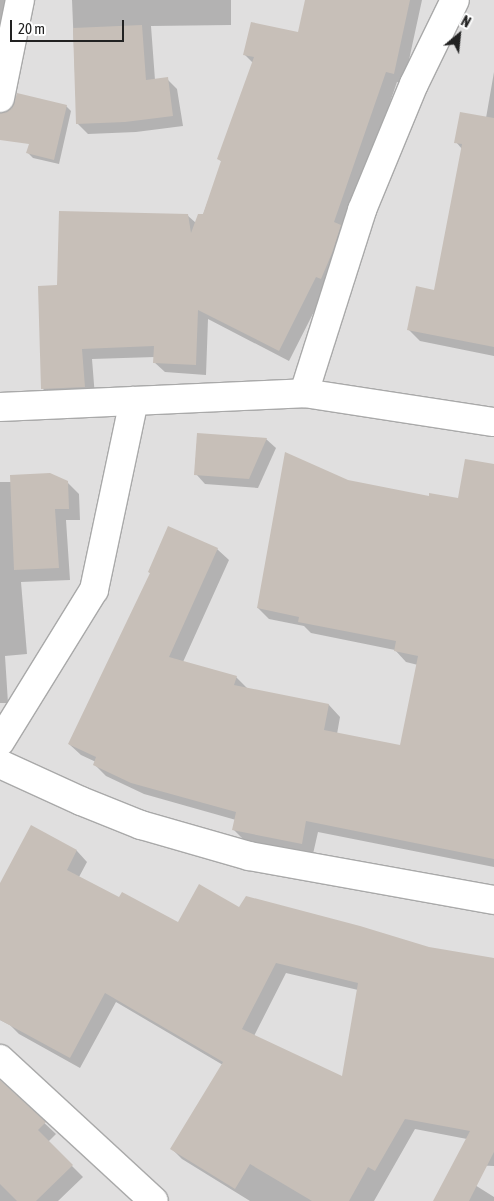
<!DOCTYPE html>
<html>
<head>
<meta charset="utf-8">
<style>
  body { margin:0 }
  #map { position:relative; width:494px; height:1201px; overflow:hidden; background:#f2efe9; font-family:"Asap Condensed",sans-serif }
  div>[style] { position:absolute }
  .residential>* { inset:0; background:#e0dfdf; transform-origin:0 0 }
  .shadow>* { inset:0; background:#0003 }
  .building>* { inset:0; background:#c7bfb8 }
  .roads { filter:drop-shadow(1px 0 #a9a9a9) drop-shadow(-1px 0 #a9a9a9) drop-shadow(0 1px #a9a9a9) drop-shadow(0 -1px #a9a9a9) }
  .street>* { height:28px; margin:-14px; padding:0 14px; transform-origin:14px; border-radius:14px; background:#fff }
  span { translate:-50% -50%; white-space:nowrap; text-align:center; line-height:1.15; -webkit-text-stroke:4px #fff; paint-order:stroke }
  .north { position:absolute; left:434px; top:10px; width:50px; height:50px; -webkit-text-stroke:4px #fff; paint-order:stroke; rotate:28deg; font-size:14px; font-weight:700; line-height:20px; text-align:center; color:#222 }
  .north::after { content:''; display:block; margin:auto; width:18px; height:22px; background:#222; clip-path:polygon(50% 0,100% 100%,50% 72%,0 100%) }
  .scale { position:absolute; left:10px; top:20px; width:114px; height:22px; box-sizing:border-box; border:2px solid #222; border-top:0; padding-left:6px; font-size:15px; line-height:18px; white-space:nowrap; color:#222; -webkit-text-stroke:4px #fff; paint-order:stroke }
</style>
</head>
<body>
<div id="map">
  <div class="residential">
    <i style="left:0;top:0;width:494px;height:1201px"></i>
  </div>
  <div class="shadow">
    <i style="clip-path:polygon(0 0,5px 0,4px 4px,15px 14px,0 61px)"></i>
    <i style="clip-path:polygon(72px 0,231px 0,231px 25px,151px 26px,155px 80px,167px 79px,177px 89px,183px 126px,136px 132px,88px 134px,77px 123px)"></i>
    <i style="clip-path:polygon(307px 0,422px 0,404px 83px,397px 82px,327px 286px,289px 361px,208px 319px,206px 375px,165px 372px,154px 362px,155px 357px,92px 359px,95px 397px,53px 399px,43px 389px,59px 287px,187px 215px,196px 223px,203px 215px,222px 162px,219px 159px,253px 63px,245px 55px,299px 34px)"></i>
    <i style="clip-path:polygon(494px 72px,494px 356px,420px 341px,408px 329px,435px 291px,462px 149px,456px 142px,486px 118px)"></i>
    <i style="clip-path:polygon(66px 106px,71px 111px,59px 164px,33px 158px,28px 153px)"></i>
    <i style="clip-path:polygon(266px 439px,276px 448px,258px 488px,205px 484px,196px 474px)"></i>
    <i style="clip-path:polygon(494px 466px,494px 867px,318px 832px,313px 854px,245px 841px,234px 830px,236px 820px,144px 794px,106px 776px,94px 764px,96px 762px,81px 755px,69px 744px,151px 574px,149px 572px,217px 549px,229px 560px,183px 662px,236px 677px,248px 689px,329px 705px,340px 717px,337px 734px,401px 746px,418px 665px,406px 662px,395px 650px,311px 633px,304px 626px,269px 619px,258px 608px,348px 481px,430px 497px,459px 499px)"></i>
    <i style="clip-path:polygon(0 482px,67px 482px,79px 494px,80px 520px,66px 520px,70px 580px,21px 582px,27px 654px,5px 656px,8px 703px,0 703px)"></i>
    <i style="clip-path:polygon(evenodd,31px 827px,77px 851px,87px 862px,79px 877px,119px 899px,178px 923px,240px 909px,429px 948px,494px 959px,494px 1166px,469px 1165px,467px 1139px,415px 1129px,374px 1201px,250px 1201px,182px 1159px,172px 1149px,223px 1065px,116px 1002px,80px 1068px,19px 1034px,10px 1025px,0 1020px,0 886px,31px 827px,286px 973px,358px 990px,343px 1078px,254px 1036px,286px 973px)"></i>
    <i style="clip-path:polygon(4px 1085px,56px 1134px,48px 1142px,83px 1177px,58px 1201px,0 1201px,0 1089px)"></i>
    <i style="clip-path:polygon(451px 1170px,494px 1197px,494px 1201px,435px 1201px)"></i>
  </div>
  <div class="building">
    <i style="clip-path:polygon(305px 0,410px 0,394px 74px,386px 72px,334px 222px,341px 225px,332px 253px,321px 279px,316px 277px,279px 351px,198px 310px,196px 365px,153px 363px,154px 346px,82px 349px,85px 387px,41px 389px,38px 286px,57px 285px,59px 211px,188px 214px,191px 233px,198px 214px,203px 214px,221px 161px,217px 159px,254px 57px,243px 55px,251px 22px,298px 32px)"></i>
    <i style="clip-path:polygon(142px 25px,146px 80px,168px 77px,173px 116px,125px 122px,76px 124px,73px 28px)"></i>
    <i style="clip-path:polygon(17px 93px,67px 105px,54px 160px,26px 153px,29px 144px,0 140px,0 113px,12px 108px)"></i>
    <i style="clip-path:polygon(460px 112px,494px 118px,494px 347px,407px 330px,416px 286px,434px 290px,462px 144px,454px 143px)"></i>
    <i style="clip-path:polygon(197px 433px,267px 438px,249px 479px,194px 475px)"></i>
    <i style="clip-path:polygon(285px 452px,348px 480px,429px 496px,429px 493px,458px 498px,465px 459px,494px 464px,494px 859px,306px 821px,302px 844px,232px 830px,236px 812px,131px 783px,93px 765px,96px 757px,68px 744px,150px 573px,148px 572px,168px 526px,218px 548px,169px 657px,237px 676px,234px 685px,329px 704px,324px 730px,400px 745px,418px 656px,394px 651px,396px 641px,298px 622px,299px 617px,257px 608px)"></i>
    <i style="clip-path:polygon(50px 473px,68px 481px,69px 509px,55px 509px,59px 568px,14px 570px,10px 475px)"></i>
    <i style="clip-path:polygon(evenodd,31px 825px,77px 850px,67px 870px,119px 897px,122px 892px,178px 922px,199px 884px,239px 907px,246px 896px,360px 926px,429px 947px,494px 958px,494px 1152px,469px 1201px,433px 1201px,470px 1131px,405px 1119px,375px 1171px,368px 1167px,349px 1201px,312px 1201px,250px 1164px,235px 1189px,170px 1149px,223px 1062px,105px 993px,70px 1058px,0 1020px,0 883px,31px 825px,276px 963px,358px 983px,342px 1076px,242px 1029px,276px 963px)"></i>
    <i style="clip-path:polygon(0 1080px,46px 1122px,38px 1130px,73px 1165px,36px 1201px,17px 1201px,0 1184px)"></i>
  </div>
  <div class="roads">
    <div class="street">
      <i style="left:0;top:98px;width:100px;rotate:-78.5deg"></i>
      <i style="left:304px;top:393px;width:192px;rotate:-72.4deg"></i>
      <i style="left:362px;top:210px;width:136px;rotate:-67.6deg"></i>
      <i style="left:414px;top:84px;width:93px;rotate:-64deg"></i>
      <i style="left:0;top:407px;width:304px;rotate:-2.6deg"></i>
      <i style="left:304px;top:393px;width:192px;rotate:8.7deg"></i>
      <i style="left:0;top:742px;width:179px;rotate:-58.3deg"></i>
      <i style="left:94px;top:590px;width:193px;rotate:-78.1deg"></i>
      <i style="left:0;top:764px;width:89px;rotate:24.6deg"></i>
      <i style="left:81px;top:801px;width:65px;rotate:21.8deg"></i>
      <i style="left:141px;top:825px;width:112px;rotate:16deg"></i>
      <i style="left:249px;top:856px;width:249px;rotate:10.2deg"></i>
      <i style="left:0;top:1059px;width:209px;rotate:42.7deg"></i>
    </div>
  </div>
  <div class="north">N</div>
  <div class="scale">20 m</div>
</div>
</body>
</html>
